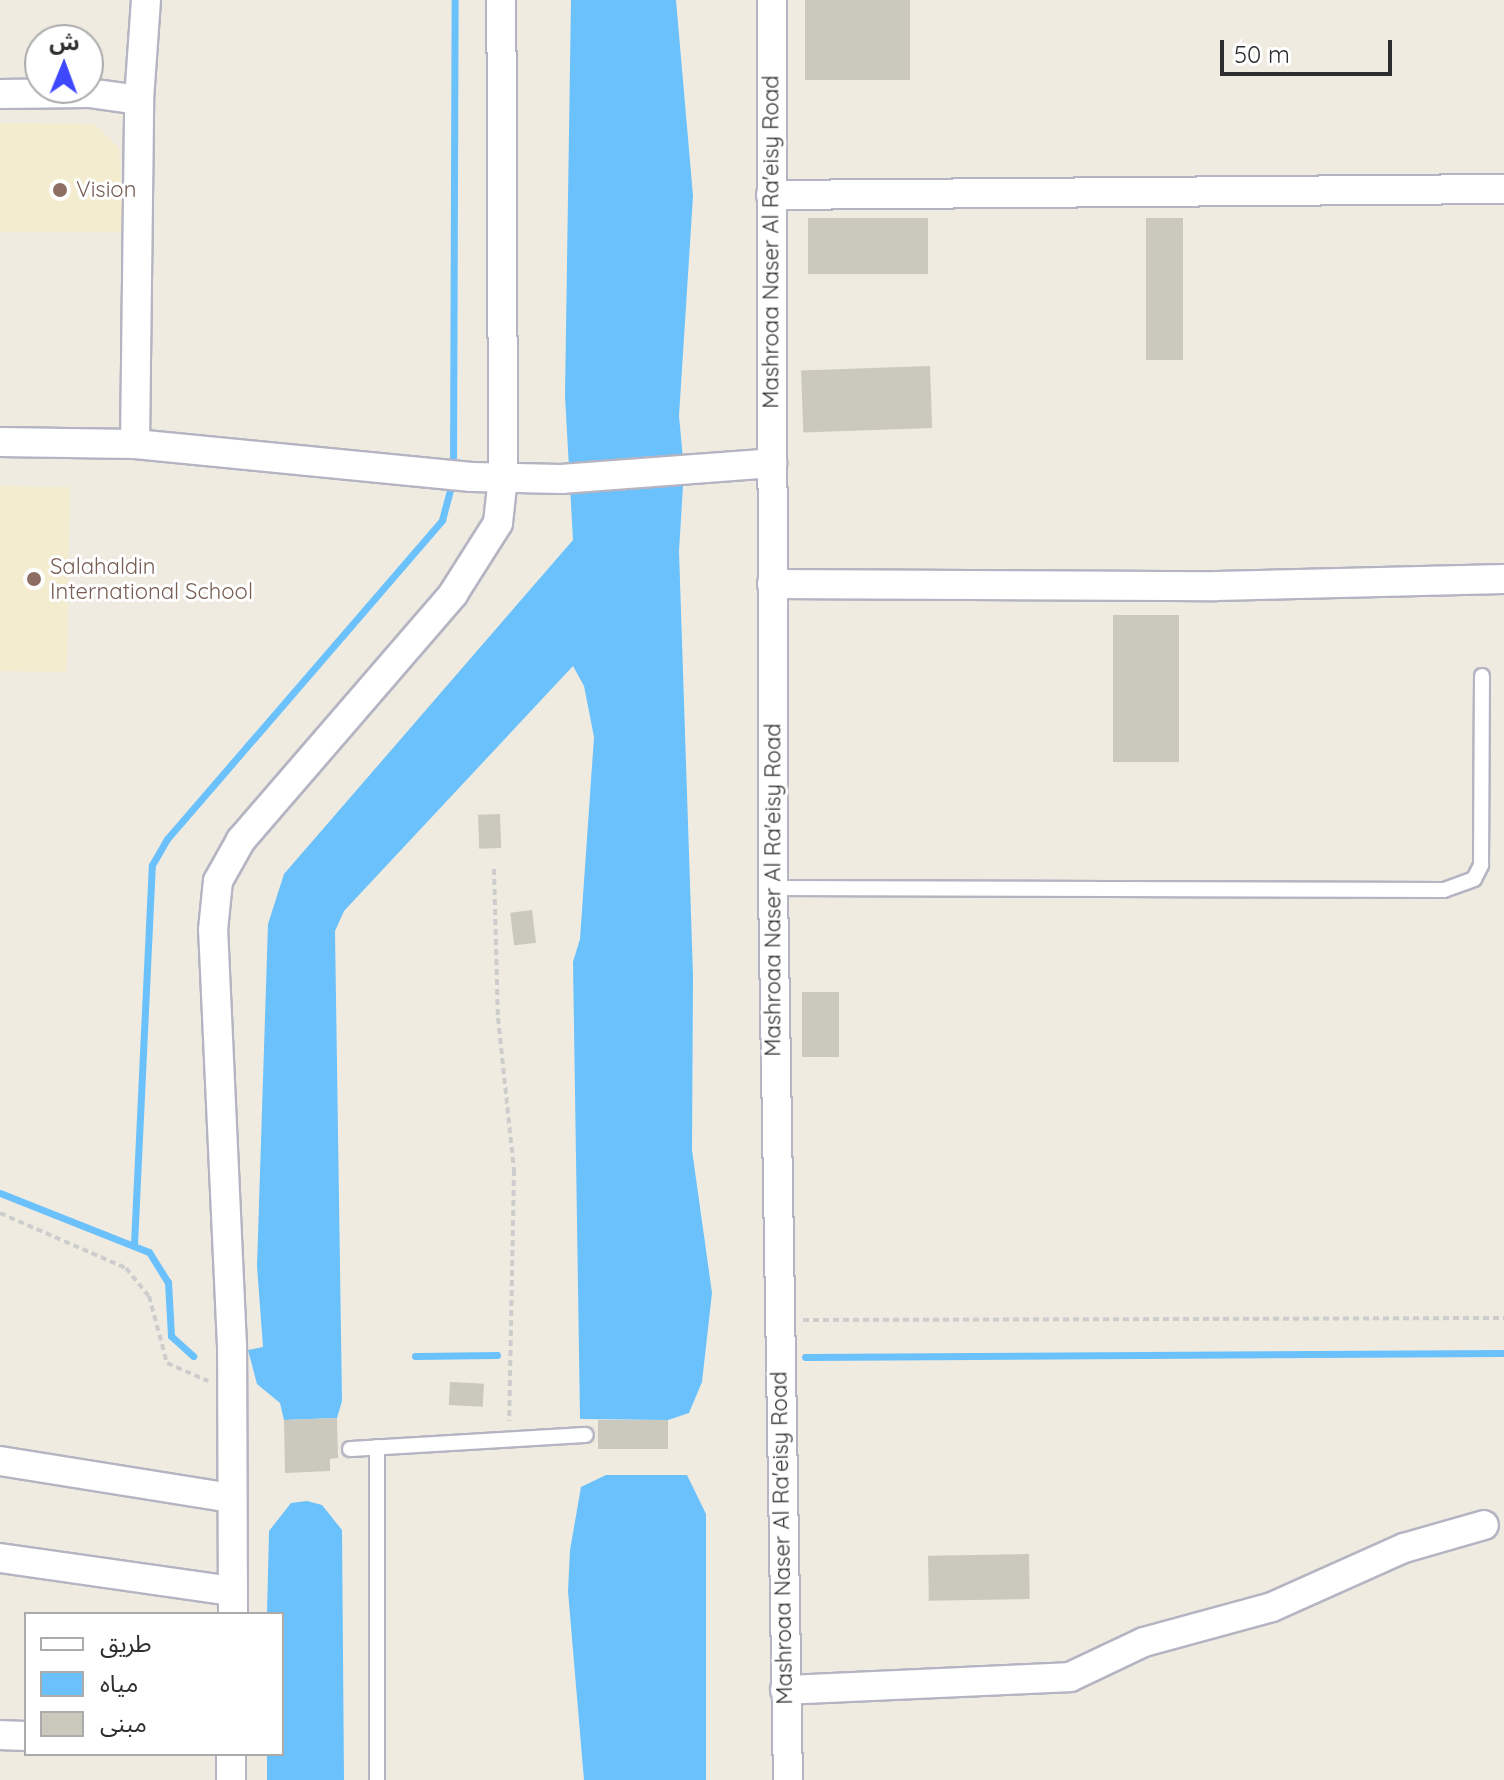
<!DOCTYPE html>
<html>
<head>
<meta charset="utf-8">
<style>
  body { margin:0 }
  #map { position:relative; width:1504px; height:1780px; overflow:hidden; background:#f0ebe0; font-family:Quicksand,"Noto Sans Arabic",sans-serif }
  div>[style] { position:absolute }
  .education>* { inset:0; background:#f3ecce; transform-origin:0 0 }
  .water>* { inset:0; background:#6ac1fb }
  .stream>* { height:7px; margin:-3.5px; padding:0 3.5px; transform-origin:3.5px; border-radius:3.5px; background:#6ac1fb }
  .building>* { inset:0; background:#cbc9be; transform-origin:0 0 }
  .path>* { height:4px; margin-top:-2px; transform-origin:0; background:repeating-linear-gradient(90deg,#cdcdcd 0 6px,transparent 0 10px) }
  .roads { filter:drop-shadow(2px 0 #b4b4c2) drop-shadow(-2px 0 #b4b4c2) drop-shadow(0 2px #b4b4c2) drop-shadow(0 -2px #b4b4c2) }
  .lane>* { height:14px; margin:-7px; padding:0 7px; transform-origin:7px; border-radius:7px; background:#fff }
  .street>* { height:28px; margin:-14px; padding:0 14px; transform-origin:14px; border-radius:14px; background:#fff }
  .dots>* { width:22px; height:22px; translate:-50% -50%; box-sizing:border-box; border:4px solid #fff; border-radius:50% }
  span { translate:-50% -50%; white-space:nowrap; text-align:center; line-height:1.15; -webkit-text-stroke:6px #fff; paint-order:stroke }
  .education-label { font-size:22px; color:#785e54 }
  .left { translate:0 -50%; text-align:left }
  .street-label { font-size:22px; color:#2e2e2e }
  .legend { position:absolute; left:24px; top:1612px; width:260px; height:144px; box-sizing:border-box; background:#fff; border:2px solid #ababab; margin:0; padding:10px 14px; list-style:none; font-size:24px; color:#2e2e2e }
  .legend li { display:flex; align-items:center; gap:16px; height:40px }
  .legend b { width:40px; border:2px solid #ababab }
  .north { position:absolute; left:24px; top:24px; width:80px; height:80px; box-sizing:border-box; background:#fff; border:2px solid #ababab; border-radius:50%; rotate:1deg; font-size:22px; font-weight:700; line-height:32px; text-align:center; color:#2e2e2e }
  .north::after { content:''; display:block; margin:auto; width:28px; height:36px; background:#3e49ff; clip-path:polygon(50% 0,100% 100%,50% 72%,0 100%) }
  .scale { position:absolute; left:1220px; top:40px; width:172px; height:36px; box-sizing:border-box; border:4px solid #2e2e2e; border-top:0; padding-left:10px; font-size:24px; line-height:28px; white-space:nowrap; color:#2e2e2e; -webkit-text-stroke:6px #fff; paint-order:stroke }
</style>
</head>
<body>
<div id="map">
  <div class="education">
    <i style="clip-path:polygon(0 123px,94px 124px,119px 148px,123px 232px,0 232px)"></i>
    <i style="left:0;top:486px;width:70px;height:185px;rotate:1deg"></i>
  </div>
  <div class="water">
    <i style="clip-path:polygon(571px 0,676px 0,693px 196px,679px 416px,684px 470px,679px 551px,693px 975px,692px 1150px,712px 1293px,702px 1382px,689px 1413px,668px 1420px,580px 1419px,573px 962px,580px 939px,594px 737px,584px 686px,573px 666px,344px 911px,335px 931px,342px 1401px,337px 1418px,284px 1420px,280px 1403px,257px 1384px,248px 1350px,263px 1347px,257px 1266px,268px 924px,284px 874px,573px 540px,565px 396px)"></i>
    <i style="clip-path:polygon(606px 1475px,687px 1475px,706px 1514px,706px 1780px,584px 1780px,568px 1591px,570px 1550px,581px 1487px)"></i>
    <i style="clip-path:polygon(307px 1501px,322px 1505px,342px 1530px,344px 1780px,267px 1780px,267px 1754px,282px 1754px,282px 1614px,267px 1614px,269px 1531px,291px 1503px)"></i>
  </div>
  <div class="stream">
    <i style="left:453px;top:470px;width:470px;rotate:-89.8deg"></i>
    <i style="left:0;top:1193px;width:160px;rotate:21.6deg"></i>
    <i style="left:149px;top:1252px;width:36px;rotate:58deg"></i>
    <i style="left:168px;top:1282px;width:54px;rotate:86.8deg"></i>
    <i style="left:171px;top:1336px;width:30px;rotate:42deg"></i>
    <i style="left:134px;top:1244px;width:379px;rotate:-87.3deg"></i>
    <i style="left:152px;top:865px;width:30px;rotate:-60deg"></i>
    <i style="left:167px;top:839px;width:421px;rotate:-49.2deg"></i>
    <i style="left:442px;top:520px;width:39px;rotate:-75deg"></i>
    <i style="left:415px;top:1356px;width:82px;rotate:-0.7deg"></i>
    <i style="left:805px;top:1357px;width:699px;rotate:-0.33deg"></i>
  </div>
  <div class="building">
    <i style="left:805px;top:0;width:105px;height:80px"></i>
    <i style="left:928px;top:218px;width:56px;height:120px;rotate:90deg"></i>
    <i style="left:1146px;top:218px;width:37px;height:142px"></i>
    <i style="left:930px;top:366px;width:62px;height:129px;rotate:88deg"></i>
    <i style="left:1113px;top:615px;width:66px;height:147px"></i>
    <i style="left:500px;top:814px;width:34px;height:22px;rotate:88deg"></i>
    <i style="left:532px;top:910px;width:33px;height:22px;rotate:83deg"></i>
    <i style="left:802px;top:992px;width:37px;height:65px"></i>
    <i style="left:450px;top:1382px;width:34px;height:23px;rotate:3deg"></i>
    <i style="clip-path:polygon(337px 1418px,338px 1458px,330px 1459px,330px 1471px,285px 1473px,284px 1420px)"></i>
    <i style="left:598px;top:1420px;width:70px;height:29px"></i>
    <i style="left:1029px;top:1554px;width:45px;height:101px;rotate:89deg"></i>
  </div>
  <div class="path">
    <i style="left:494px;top:869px;width:149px;rotate:88.5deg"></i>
    <i style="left:498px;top:1018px;width:153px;rotate:84deg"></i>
    <i style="left:514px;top:1170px;width:251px;rotate:91.1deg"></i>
    <i style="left:0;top:1213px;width:137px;rotate:23.6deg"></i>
    <i style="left:126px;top:1268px;width:36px;rotate:51deg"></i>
    <i style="left:149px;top:1296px;width:69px;rotate:75deg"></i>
    <i style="left:167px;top:1363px;width:45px;rotate:23.7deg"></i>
    <i style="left:803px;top:1320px;width:701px;rotate:-0.16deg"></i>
  </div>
  <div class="roads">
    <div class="lane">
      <i style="left:773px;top:888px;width:671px;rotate:0.17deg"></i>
      <i style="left:1444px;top:890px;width:32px;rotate:-20deg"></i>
      <i style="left:1474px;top:879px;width:16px;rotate:-63deg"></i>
      <i style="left:1481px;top:865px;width:189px;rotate:-89.7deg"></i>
      <i style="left:350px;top:1449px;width:236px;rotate:-3.4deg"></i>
      <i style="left:377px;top:1780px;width:333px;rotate:-90deg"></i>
    </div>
    <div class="street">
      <i style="left:772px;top:0;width:888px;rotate:89.94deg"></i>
      <i style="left:773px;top:888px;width:892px;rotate:89.04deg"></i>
      <i style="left:0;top:94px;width:89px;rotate:-0.6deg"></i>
      <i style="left:89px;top:93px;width:50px;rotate:8deg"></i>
      <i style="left:771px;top:195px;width:733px;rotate:-0.47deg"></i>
      <i style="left:0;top:442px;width:135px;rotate:0.8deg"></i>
      <i style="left:135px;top:444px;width:338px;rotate:5.6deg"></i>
      <i style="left:471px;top:477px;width:90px;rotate:1.3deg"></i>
      <i style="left:561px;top:479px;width:212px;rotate:-4.3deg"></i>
      <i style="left:135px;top:444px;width:344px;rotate:-89.3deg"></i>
      <i style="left:139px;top:100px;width:100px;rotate:-86deg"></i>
      <i style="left:772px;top:584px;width:444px;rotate:0.3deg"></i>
      <i style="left:1216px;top:586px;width:288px;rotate:-1.4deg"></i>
      <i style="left:0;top:1461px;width:234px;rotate:9.1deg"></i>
      <i style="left:0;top:1558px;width:235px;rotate:8.1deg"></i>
      <i style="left:233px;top:1614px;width:268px;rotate:-90.2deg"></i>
      <i style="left:232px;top:1346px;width:416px;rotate:-92.6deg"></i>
      <i style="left:213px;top:930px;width:49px;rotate:-84.2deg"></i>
      <i style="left:218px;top:881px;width:47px;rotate:-60.7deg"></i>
      <i style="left:241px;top:840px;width:325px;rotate:-49.2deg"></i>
      <i style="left:453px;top:594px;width:84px;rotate:-57.6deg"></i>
      <i style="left:498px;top:523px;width:46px;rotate:-83.8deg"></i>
      <i style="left:503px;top:477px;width:477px;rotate:-90.2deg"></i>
      <i style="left:785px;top:1690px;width:285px;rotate:-2.6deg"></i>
      <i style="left:1070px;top:1677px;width:82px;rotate:-25.3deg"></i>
      <i style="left:1144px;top:1642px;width:133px;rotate:-15.3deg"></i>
      <i style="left:1272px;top:1607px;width:145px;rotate:-24.1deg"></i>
      <i style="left:1404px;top:1548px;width:83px;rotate:-16deg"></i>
      <i style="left:0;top:1735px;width:26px;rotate:2deg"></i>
      <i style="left:231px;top:1754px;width:26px;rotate:90deg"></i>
    </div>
  </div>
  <div class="dots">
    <i style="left:60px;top:190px;background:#8d6e63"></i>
    <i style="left:34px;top:579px;background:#8d6e63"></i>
  </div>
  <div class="education-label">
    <span class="left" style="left:76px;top:190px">Vision</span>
    <span class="left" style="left:50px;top:579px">Salahaldin<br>International School</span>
  </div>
  <div class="street-label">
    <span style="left:771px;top:242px;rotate:-90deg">Mashroaa Naser Al Ra'eisy Road</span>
    <span style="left:773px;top:890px;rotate:-90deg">Mashroaa Naser Al Ra'eisy Road</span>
    <span style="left:782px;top:1538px;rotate:-91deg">Mashroaa Naser Al Ra'eisy Road</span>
  </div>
  <ul class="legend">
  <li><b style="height:10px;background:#fff"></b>طريق</li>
  <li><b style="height:22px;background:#6ac1fb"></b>مياه</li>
  <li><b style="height:22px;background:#cbc9be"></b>مبنى</li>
  </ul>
  <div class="north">ش</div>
  <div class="scale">50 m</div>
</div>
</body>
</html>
